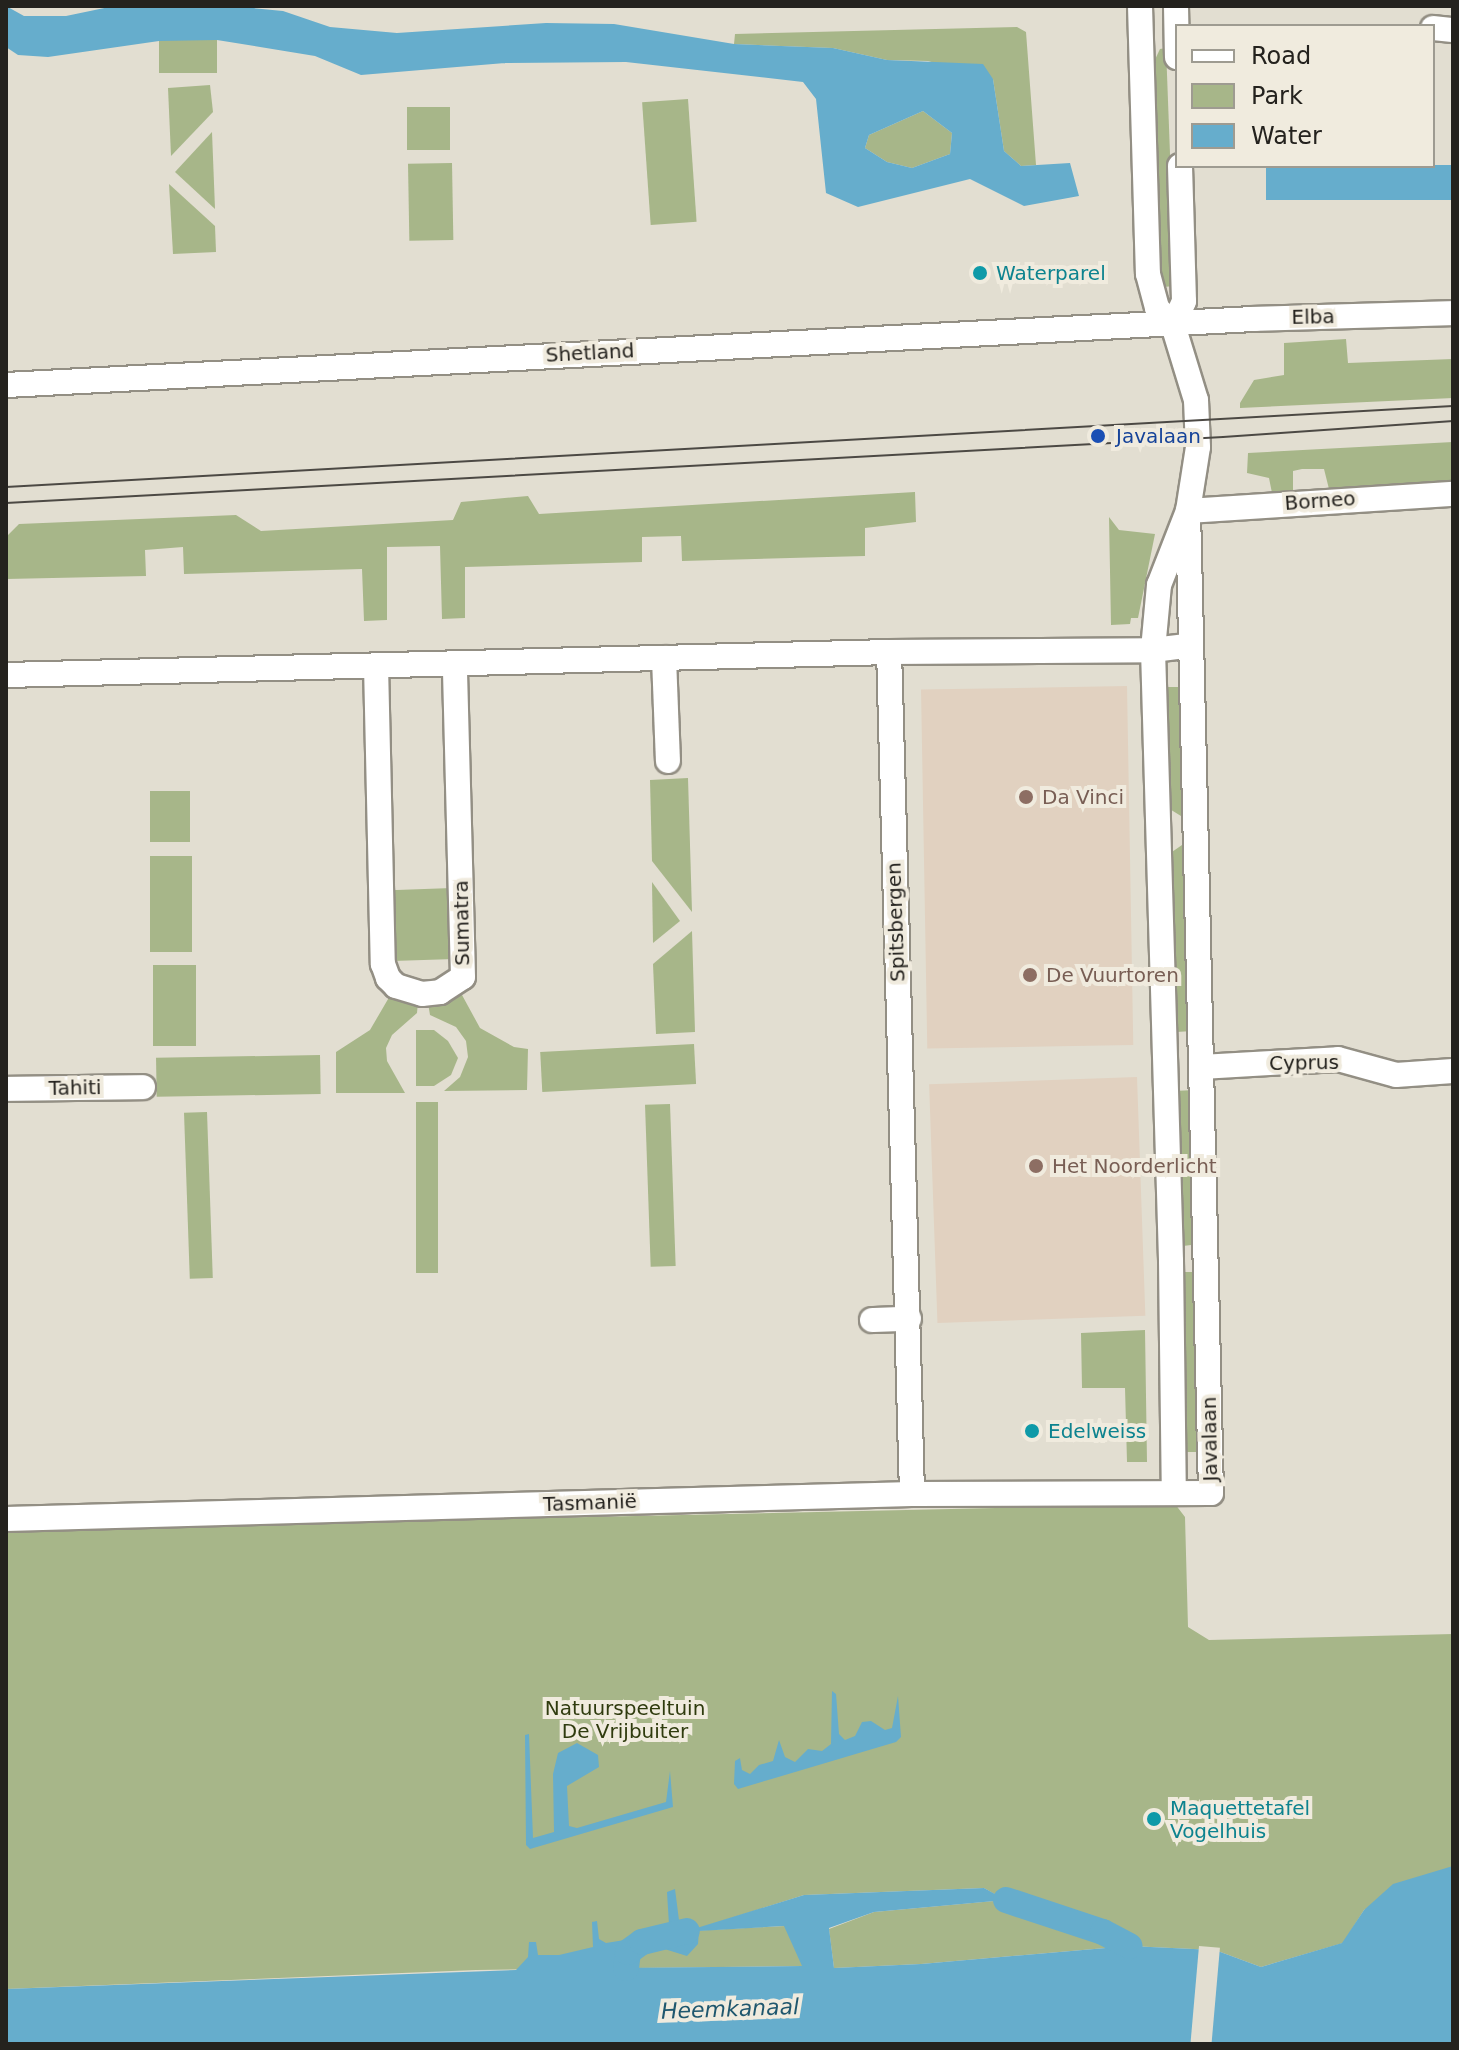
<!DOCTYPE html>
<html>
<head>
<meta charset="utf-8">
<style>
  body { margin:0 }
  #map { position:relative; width:1459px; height:2050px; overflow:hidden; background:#e2ded1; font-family:"DejaVu Sans",sans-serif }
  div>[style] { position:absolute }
  .education>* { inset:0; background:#e1d1c0; transform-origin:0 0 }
  .green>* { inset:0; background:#a7b689; transform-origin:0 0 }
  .water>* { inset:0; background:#66adcc; transform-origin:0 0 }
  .pier>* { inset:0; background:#e2ded1; transform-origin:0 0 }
  .canal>* { height:26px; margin:-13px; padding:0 13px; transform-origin:13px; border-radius:13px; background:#66adcc }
  .roads { filter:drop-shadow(2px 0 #938f84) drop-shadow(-2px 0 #938f84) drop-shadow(0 2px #938f84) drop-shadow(0 -2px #938f84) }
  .street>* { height:24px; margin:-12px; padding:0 12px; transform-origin:12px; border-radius:12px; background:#fff }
  .tram>* { height:2px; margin:-1px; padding:0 1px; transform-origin:1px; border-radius:1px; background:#4c4944 }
  .dots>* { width:22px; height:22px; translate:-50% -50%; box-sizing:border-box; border:4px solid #f0ebde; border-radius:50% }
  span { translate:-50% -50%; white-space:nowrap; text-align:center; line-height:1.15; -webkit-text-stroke:8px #f0ebde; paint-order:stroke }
  .culture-label { font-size:20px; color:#0d838f }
  .left { translate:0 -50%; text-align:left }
  .street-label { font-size:20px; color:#24221e }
  .transit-label { font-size:20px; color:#164399 }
  .education-label { font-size:20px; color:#785e54 }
  .park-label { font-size:20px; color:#2f3b0e }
  .water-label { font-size:22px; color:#1f576e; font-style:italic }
  .frame { position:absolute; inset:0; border:8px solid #24221e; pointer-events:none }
  .legend { position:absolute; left:1175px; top:24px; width:260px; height:144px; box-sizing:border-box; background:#f0ebde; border:2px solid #9e9b91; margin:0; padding:10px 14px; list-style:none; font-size:24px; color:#24221e }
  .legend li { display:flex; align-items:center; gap:16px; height:40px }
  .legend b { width:40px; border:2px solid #9e9b91 }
</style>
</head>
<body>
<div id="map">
  <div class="education">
    <i style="left:1127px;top:686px;width:359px;height:206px;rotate:89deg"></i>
    <i style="left:1137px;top:1077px;width:239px;height:208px;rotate:88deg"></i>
  </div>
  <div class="green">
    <i style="clip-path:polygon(1017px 27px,1026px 32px,1036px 165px,1021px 166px,1004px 151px,993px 79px,928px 61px,887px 60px,833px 48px,734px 44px,735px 34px)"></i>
    <i style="left:217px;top:40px;width:33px;height:58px;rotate:90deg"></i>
    <i style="clip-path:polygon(1166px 48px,1175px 286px,1163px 287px,1155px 219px,1152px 66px,1160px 49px)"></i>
    <i style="clip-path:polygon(210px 85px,213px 112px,171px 156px,168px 88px)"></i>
    <i style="left:688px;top:99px;width:123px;height:46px;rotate:86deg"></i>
    <i style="left:407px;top:107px;width:43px;height:43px"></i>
    <i style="clip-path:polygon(923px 111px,952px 133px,950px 154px,912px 168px,887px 162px,865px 148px,869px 135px)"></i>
    <i style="clip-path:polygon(212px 132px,215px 209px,175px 172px)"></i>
    <i style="left:452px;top:163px;width:77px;height:44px;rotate:89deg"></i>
    <i style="clip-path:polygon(169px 184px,215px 226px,216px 252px,173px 254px)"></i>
    <i style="clip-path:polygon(1346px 339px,1348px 363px,1453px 359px,1453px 398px,1240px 408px,1240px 403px,1254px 380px,1284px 375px,1284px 343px)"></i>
    <i style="clip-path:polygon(1453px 442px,1453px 483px,1329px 489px,1324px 469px,1302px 469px,1293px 471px,1293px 491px,1272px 493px,1269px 478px,1247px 473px,1248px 453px)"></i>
    <i style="clip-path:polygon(915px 492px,916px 522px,865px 528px,865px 556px,682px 561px,681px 536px,642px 537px,642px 562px,465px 567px,465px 618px,442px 619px,440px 546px,387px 547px,387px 620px,364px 621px,362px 569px,184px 574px,183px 547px,145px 550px,146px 576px,6px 579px,6px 537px,19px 524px,236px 515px,261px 531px,453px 520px,461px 502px,528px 496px,539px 514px)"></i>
    <i style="clip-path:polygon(1109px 517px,1119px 530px,1155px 534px,1138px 618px,1131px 618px,1130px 624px,1111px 625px)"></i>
    <i style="clip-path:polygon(1166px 687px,1185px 687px,1185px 814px,1181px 816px,1168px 808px)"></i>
    <i style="clip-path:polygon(688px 778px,692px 912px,652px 861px,650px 780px)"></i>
    <i style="left:150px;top:791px;width:40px;height:51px"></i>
    <i style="clip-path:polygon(1182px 845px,1187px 848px,1193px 1031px,1176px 1032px,1169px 854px)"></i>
    <i style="left:150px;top:856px;width:42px;height:96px"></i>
    <i style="clip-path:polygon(652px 882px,680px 921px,653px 943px)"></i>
    <i style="left:452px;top:888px;width:71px;height:62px;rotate:88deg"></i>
    <i style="clip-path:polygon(692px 931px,695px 1032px,656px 1034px,653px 964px)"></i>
    <i style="left:153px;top:965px;width:43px;height:81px"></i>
    <i style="clip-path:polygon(456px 992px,462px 995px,480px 1028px,514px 1047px,528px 1049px,527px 1090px,444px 1091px,460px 1077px,468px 1057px,466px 1041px,456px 1027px,430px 1015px,428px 1003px)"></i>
    <i style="clip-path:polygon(391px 994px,418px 1002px,417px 1013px,392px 1035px,386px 1048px,387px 1061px,405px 1093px,336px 1093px,336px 1052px,370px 1030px)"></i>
    <i style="clip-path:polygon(416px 1030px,434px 1030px,448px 1041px,458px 1058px,451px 1075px,434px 1086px,416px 1086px)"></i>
    <i style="left:694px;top:1044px;width:40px;height:154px;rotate:87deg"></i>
    <i style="left:320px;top:1055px;width:39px;height:164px;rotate:89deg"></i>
    <i style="clip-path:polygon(1195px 1090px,1198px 1236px,1191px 1245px,1183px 1246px,1178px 1241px,1174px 1091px)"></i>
    <i style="left:416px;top:1102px;width:22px;height:171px"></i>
    <i style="left:670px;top:1104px;width:162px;height:25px;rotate:88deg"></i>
    <i style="left:207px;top:1112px;width:166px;height:23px;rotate:88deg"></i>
    <i style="clip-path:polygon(1183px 1272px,1196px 1272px,1204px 1452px,1184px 1452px,1179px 1276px)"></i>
    <i style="clip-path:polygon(1145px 1330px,1147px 1462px,1127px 1462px,1125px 1388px,1082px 1388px,1081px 1333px)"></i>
    <i style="clip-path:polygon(1175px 1504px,1185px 1517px,1188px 1627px,1209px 1640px,1453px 1634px,1453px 1866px,1364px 1910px,1343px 1943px,1261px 1967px,1215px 1950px,1129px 1946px,921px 1964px,834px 1968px,829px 1929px,874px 1912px,1005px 1900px,984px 1888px,804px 1895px,690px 1931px,785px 1926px,803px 1966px,476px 1970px,6px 1989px,6px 1530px)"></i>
  </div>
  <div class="water">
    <i style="clip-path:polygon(evenodd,6px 6px,24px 16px,66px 16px,114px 6px,232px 6px,283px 11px,330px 27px,397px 33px,546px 23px,614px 24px,734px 44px,833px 48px,887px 60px,983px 64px,993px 79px,1004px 151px,1021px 166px,1070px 163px,1079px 196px,1024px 206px,970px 179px,858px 207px,826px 193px,816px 99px,803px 82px,626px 62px,505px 63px,361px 75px,315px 56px,217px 40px,159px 41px,48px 57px,18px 55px,6px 47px,6px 6px,923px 111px,952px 133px,950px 154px,912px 168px,887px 162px,865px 148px,869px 135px,923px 111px)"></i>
    <i style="left:1453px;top:165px;width:35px;height:187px;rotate:90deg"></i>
    <i style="clip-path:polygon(832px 1691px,836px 1694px,839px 1734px,845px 1740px,855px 1736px,862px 1722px,871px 1721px,885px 1730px,892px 1728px,898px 1696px,901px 1737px,896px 1742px,738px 1789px,734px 1784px,735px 1761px,740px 1758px,742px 1770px,750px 1774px,759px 1765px,773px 1761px,779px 1740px,785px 1757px,795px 1762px,808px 1749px,822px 1751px,831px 1744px)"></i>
    <i style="clip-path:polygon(529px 1734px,533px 1838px,554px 1832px,553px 1774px,558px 1753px,577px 1743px,598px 1755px,599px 1767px,567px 1786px,569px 1826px,577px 1828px,666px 1802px,670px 1771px,673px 1807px,530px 1849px,526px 1845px,525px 1735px)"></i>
    <i style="clip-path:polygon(evenodd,1453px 1866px,1453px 2044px,6px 2044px,6px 1989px,516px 1970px,528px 1957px,529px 1942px,536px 1942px,538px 1955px,559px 1955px,593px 1947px,592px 1922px,597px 1921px,599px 1939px,606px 1943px,662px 1934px,669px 1925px,667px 1892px,675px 1889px,680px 1928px,687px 1931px,804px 1895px,984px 1888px,1006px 1900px,874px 1912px,829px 1928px,834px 1968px,921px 1964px,1129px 1946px,1215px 1950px,1261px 1967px,1342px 1943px,1364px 1910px,1393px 1884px,1453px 1866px,784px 1926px,802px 1966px,614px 1968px,632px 1954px,658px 1947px,687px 1956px,698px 1944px,699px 1931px,784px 1926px)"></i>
  </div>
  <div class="pier">
    <i style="left:1199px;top:1946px;width:21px;height:98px;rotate:5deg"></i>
  </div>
  <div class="canal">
    <i style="left:1006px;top:1900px;width:102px;rotate:18.3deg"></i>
    <i style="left:1103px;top:1932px;width:30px;rotate:28deg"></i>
    <i style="left:626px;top:1968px;width:16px;rotate:-83deg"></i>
    <i style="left:628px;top:1952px;width:17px;rotate:-36deg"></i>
    <i style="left:642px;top:1942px;width:46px;rotate:-13.7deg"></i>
  </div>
  <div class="roads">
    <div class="street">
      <i style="left:1140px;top:6px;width:268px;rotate:88.3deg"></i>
      <i style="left:1148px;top:274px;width:35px;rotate:75deg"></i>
      <i style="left:1157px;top:308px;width:23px;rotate:47deg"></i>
      <i style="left:1173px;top:325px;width:78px;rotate:73deg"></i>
      <i style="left:1196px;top:400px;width:47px;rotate:87.6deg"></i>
      <i style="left:1198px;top:447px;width:65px;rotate:98.9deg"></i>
      <i style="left:1188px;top:511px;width:79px;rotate:111.4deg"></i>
      <i style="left:1159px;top:585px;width:65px;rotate:95.3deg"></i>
      <i style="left:1153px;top:650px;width:611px;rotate:88.31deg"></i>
      <i style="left:1171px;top:1261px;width:232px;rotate:89.3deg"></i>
      <i style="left:1176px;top:6px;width:51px;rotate:88.9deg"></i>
      <i style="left:1433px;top:28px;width:20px;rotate:6deg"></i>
      <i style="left:1173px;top:325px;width:26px;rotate:-65deg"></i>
      <i style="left:1184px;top:301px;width:135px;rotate:-91.7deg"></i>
      <i style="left:6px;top:385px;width:1250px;rotate:-3.03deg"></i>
      <i style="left:1254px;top:319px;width:199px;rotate:-1.7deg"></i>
      <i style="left:1188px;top:511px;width:266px;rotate:-3.7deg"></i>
      <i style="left:664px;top:658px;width:103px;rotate:87.8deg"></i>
      <i style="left:376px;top:665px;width:299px;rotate:88.7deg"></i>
      <i style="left:383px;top:964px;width:15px;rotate:70deg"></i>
      <i style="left:388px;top:978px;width:11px;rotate:45deg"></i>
      <i style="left:396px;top:986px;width:27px;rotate:17deg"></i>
      <i style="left:422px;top:994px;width:18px;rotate:-6deg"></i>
      <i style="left:440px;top:992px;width:27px;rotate:-33deg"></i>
      <i style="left:463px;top:977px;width:314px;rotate:-91.5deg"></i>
      <i style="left:6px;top:675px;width:883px;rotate:-1.49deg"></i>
      <i style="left:1201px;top:1067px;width:137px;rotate:-3.3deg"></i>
      <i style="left:1338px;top:1059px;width:60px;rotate:15.4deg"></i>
      <i style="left:1396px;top:1075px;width:57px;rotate:-4deg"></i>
      <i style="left:6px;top:1089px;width:137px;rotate:-0.8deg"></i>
      <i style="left:872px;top:1320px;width:37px;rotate:-2deg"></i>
      <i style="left:912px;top:1494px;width:842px;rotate:-91.56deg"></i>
      <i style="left:889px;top:652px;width:264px;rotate:-0.4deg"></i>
      <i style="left:1153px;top:650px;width:38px;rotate:-7deg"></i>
      <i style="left:6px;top:1519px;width:906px;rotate:-1.58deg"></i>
      <i style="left:912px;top:1494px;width:299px;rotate:-0.2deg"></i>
      <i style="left:1211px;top:1493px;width:982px;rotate:-91.34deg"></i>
    </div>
  </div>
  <div class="tram">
    <i style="left:6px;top:487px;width:1449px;rotate:-3.2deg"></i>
    <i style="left:6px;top:503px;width:1219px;rotate:-3.1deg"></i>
    <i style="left:1223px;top:437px;width:231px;rotate:-4deg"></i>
  </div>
  <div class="dots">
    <i style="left:980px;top:273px;background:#0f9aa8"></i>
    <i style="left:1098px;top:436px;background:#1a4fb4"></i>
    <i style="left:1026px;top:797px;background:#8d6e63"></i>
    <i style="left:1030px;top:975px;background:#8d6e63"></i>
    <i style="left:1036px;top:1166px;background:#8d6e63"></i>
    <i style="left:1032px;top:1431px;background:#0f9aa8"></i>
    <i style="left:1154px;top:1819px;background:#0f9aa8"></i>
  </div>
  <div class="culture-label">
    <span class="left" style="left:996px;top:273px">Waterparel</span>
    <span class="left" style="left:1048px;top:1431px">Edelweiss</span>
    <span class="left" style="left:1170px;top:1820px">Maquettetafel<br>Vogelhuis</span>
  </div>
  <div class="street-label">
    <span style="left:1313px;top:317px;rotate:-1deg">Elba</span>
    <span style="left:590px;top:353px;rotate:-3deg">Shetland</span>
    <span style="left:1320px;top:501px;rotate:-4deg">Borneo</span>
    <span style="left:896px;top:922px;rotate:-92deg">Spitsbergen</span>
    <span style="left:462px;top:923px;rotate:-91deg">Sumatra</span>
    <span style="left:1304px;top:1063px;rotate:-1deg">Cyprus</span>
    <span style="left:75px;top:1088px;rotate:-1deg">Tahiti</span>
    <span style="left:1210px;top:1439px;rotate:-91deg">Javalaan</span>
    <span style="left:590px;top:1503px;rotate:-2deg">Tasmanië</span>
  </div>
  <div class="transit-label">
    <span class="left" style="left:1116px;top:436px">Javalaan</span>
  </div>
  <div class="education-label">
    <span class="left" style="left:1042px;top:797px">Da Vinci</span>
    <span class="left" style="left:1046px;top:975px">De Vuurtoren</span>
    <span class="left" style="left:1052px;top:1166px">Het Noorderlicht</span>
  </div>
  <div class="park-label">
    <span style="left:625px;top:1720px">Natuurspeeltuin<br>De Vrijbuiter</span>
  </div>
  <div class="water-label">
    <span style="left:730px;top:2009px;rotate:-2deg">Heemkanaal</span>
  </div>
  <div class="frame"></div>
  <ul class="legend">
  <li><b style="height:10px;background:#fff"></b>Road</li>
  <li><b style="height:22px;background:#a7b689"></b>Park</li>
  <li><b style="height:22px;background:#66adcc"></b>Water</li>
  </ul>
</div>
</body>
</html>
